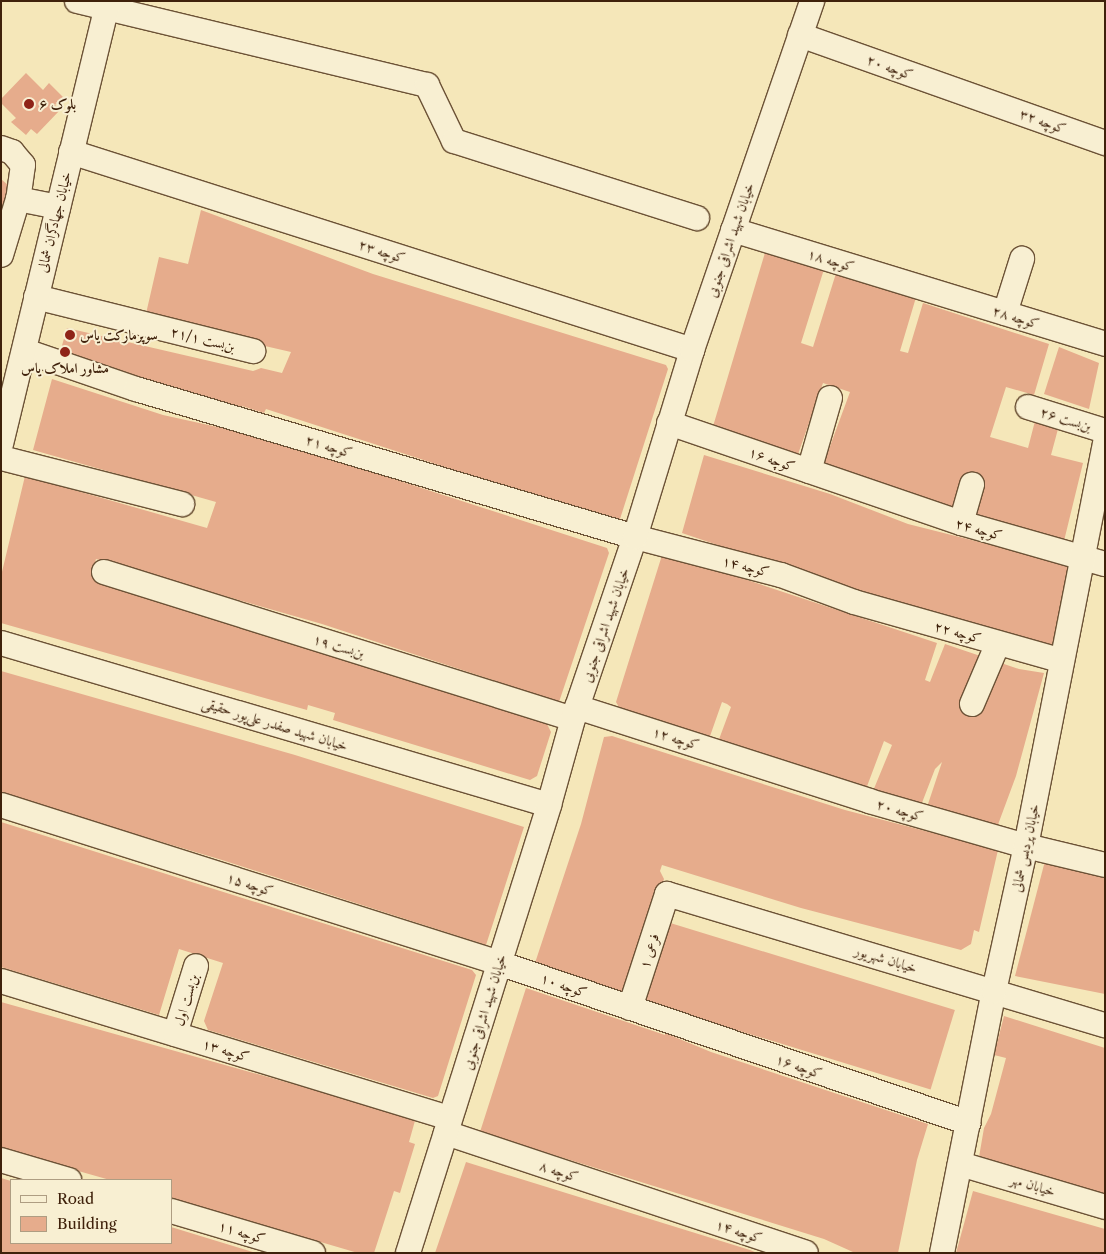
<!DOCTYPE html>
<html>
<head>
<meta charset="utf-8">
<style>
  body { margin:0 }
  #map { position:relative; width:1106px; height:1254px; overflow:hidden; background:#f5e7b9; font-family:"Libre Caslon Text",Amiri,serif }
  div>[style] { position:absolute }
  .building>* { inset:0; background:#e6ac8c; transform-origin:0 0 }
  .roads { filter:drop-shadow(1px 0 #6c5236) drop-shadow(-1px 0 #6c5236) drop-shadow(0 1px #6c5236) drop-shadow(0 -1px #6c5236) }
  .minor>* { height:24px; margin:-12px; padding:0 12px; transform-origin:12px; border-radius:12px; background:#f8efd2 }
  .dots>* { width:14px; height:14px; translate:-50% -50%; box-sizing:border-box; border:2px solid #f8efd2; border-radius:50% }
  span { translate:-50% -50%; white-space:nowrap; text-align:center; line-height:1.15; -webkit-text-stroke:4px #f8efd2; paint-order:stroke }
  .street-label { font-size:14px; color:#3f210b }
  .poi-label { font-size:14px; color:#3f210b; font-weight:700 }
  .left { translate:0 -50%; text-align:left }
  .frame { position:absolute; inset:0; border:2px solid #3f210b; pointer-events:none }
  .legend { position:absolute; left:10px; top:1179px; width:162px; height:65px; box-sizing:border-box; background:#f8efd2; border:1px solid #ae9d82; margin:0; padding:6px 9px; list-style:none; font-size:15px; color:#3f210b }
  .legend li { display:flex; align-items:center; gap:10px; height:25px }
  .legend b { width:25px; border:1px solid #ae9d82 }
</style>
</head>
<body>
<div id="map">
  <div class="building">
    <i style="clip-path:polygon(26px 73px,43px 90px,49px 83px,63px 97px,55px 105px,60px 110px,37px 134px,31px 129px,26px 135px,11px 122px,16px 118px,1px 103px,1px 99px)"></i>
    <i style="clip-path:polygon(1px 179px,16px 192px,1px 206px)"></i>
    <i style="clip-path:polygon(201px 210px,373px 274px,666px 365px,668px 369px,620px 519px,615px 522px,266px 409px,264px 413px,242px 406px,241px 410px,59px 356px,67px 328px,253px 371px,261px 368px,282px 373px,291px 352px,145px 318px,159px 257px,188px 264px)"></i>
    <i style="clip-path:polygon(767px 246px,825px 266px,801px 343px,813px 347px,837px 270px,917px 294px,900px 351px,908px 353px,923px 303px,1049px 344px,1034px 395px,1006px 387px,990px 437px,1028px 448px,1035px 421px,1058px 429px,1051px 455px,1083px 463px,1064px 541px,969px 512px,981px 475px,970px 473px,959px 510px,822px 468px,850px 392px,823px 383px,796px 460px,711px 433px)"></i>
    <i style="clip-path:polygon(1059px 347px,1099px 363px,1089px 409px,1044px 394px)"></i>
    <i style="clip-path:polygon(52px 379px,163px 415px,267px 438px,607px 548px,609px 553px,559px 702px,322px 624px,96px 559px,92px 572px,167px 594px,326px 650px,324px 654px,330px 653px,547px 724px,551px 732px,537px 776px,530px 780px,333px 720px,335px 713px,308px 705px,307px 710px,1px 623px,1px 576px,25px 476px,207px 528px,216px 502px,33px 450px)"></i>
    <i style="clip-path:polygon(704px 455px,830px 494px,908px 524px,1074px 566px,1056px 650px,827px 582px,682px 533px)"></i>
    <i style="clip-path:polygon(663px 552px,937px 643px,925px 680px,930px 682px,945px 644px,1019px 669px,1044px 673px,1016px 776px,996px 830px,926px 810px,942px 762px,935px 769px,920px 808px,873px 791px,892px 745px,884px 741px,866px 789px,718px 742px,731px 707px,727px 704px,722px 702px,709px 739px,620px 709px,616px 702px)"></i>
    <i style="clip-path:polygon(1px 671px,295px 755px,524px 827px,486px 945px,222px 860px,1px 794px)"></i>
    <i style="clip-path:polygon(612px 736px,845px 810px,998px 850px,979px 932px,974px 930px,971px 944px,961px 950px,801px 908px,662px 865px,660px 871px,664px 879px,628px 995px,535px 963px,581px 824px,604px 737px)"></i>
    <i style="clip-path:polygon(1px 822px,472px 970px,476px 975px,438px 1096px,433px 1098px,208px 1030px,204px 1021px,223px 963px,179px 949px,159px 1015px,1px 967px)"></i>
    <i style="clip-path:polygon(1046px 857px,1105px 871px,1105px 994px,1015px 976px)"></i>
    <i style="left:667px;top:922px;width:301px;height:83px;rotate:17deg"></i>
    <i style="clip-path:polygon(526px 988px,665px 1035px,665px 1033px,711px 1052px,928px 1124px,917px 1160px,898px 1253px,853px 1252px,824px 1239px,480px 1132px)"></i>
    <i style="clip-path:polygon(1px 1002px,389px 1111px,418px 1110px,409px 1142px,415px 1144px,400px 1193px,394px 1191px,374px 1253px,358px 1253px,171px 1198px,171px 1180px,110px 1180px,1px 1149px)"></i>
    <i style="clip-path:polygon(1004px 1016px,1105px 1048px,1105px 1195px,979px 1157px,984px 1128px,991px 1114px,1006px 1058px,994px 1055px)"></i>
    <i style="clip-path:polygon(466px 1162px,750px 1250px,757px 1253px,435px 1253px)"></i>
    <i style="clip-path:polygon(1px 1178px,11px 1181px,11px 1243px,171px 1243px,171px 1227px,256px 1253px,1px 1253px)"></i>
    <i style="clip-path:polygon(973px 1191px,1105px 1229px,1105px 1253px,956px 1253px)"></i>
  </div>
  <div class="roads">
    <div class="minor">
      <i style="left:77px;top:1px;width:360px;rotate:13.5deg"></i>
      <i style="left:427px;top:85px;width:62px;rotate:64.3deg"></i>
      <i style="left:454px;top:141px;width:255px;rotate:17.6deg"></i>
      <i style="left:800px;top:35px;width:324px;rotate:19.5deg"></i>
      <i style="left:1px;top:148px;width:12px;rotate:20deg"></i>
      <i style="left:12px;top:152px;width:17px;rotate:50deg"></i>
      <i style="left:23px;top:165px;width:34px;rotate:98deg"></i>
      <i style="left:18px;top:199px;width:41px;rotate:11.3deg"></i>
      <i style="left:71px;top:152px;width:652px;rotate:17.68deg"></i>
      <i style="left:733px;top:230px;width:389px;rotate:17deg"></i>
      <i style="left:1px;top:255px;width:59px;rotate:-73.1deg"></i>
      <i style="left:36px;top:297px;width:224px;rotate:14deg"></i>
      <i style="left:1005px;top:313px;width:57px;rotate:-72.5deg"></i>
      <i style="left:25px;top:351px;width:117px;rotate:18.9deg"></i>
      <i style="left:136px;top:389px;width:520px;rotate:16.52deg"></i>
      <i style="left:635px;top:537px;width:151px;rotate:14.6deg"></i>
      <i style="left:781px;top:575px;width:78px;rotate:20.3deg"></i>
      <i style="left:854px;top:602px;width:216px;rotate:15.8deg"></i>
      <i style="left:1028px;top:407px;width:81px;rotate:17.3deg"></i>
      <i style="left:669px;top:423px;width:309px;rotate:18.9deg"></i>
      <i style="left:961px;top:523px;width:150px;rotate:15.9deg"></i>
      <i style="left:1px;top:444px;width:456px;rotate:-76.4deg"></i>
      <i style="left:1px;top:458px;width:187px;rotate:14.3deg"></i>
      <i style="left:809px;top:471px;width:76px;rotate:-74deg"></i>
      <i style="left:961px;top:523px;width:40px;rotate:-74deg"></i>
      <i style="left:104px;top:572px;width:491px;rotate:17.4deg"></i>
      <i style="left:1px;top:643px;width:571px;rotate:16.47deg"></i>
      <i style="left:972px;top:704px;width:66px;rotate:-66.9deg"></i>
      <i style="left:577px;top:707px;width:307px;rotate:17.8deg"></i>
      <i style="left:869px;top:801px;width:163px;rotate:16deg"></i>
      <i style="left:1026px;top:846px;width:81px;rotate:13.5deg"></i>
      <i style="left:1px;top:805px;width:522px;rotate:17.6deg"></i>
      <i style="left:499px;top:963px;width:496px;rotate:18.8deg"></i>
      <i style="left:1px;top:981px;width:469px;rotate:17deg"></i>
      <i style="left:630px;top:1008px;width:120px;rotate:-72deg"></i>
      <i style="left:667px;top:894px;width:457px;rotate:16.7deg"></i>
      <i style="left:175px;top:1034px;width:71px;rotate:-72.8deg"></i>
      <i style="left:446px;top:1133px;width:379px;rotate:18.4deg"></i>
      <i style="left:1px;top:1160px;width:71px;rotate:16.4deg"></i>
      <i style="left:960px;top:1164px;width:151px;rotate:16.5deg"></i>
      <i style="left:171px;top:1211px;width:148px;rotate:16.5deg"></i>
      <i style="left:408px;top:1253px;width:470px;rotate:-72.5deg"></i>
      <i style="left:549px;top:805px;width:89px;rotate:-74.4deg"></i>
      <i style="left:573px;top:719px;width:192px;rotate:-71.2deg"></i>
      <i style="left:635px;top:537px;width:195px;rotate:-73deg"></i>
      <i style="left:692px;top:350px;width:369px;rotate:-71deg"></i>
      <i style="left:942px;top:1253px;width:267px;rotate:-78.8deg"></i>
      <i style="left:994px;top:991px;width:148px;rotate:-77.6deg"></i>
      <i style="left:1026px;top:846px;width:412px;rotate:-78.9deg"></i>
    </div>
  </div>
  <div class="dots">
    <i style="left:29px;top:104px;background:#8f2418"></i>
    <i style="left:70px;top:335px;background:#8f2418"></i>
    <i style="left:65px;top:352px;background:#8f2418"></i>
  </div>
  <div class="street-label">
    <span style="left:890px;top:67px;rotate:20deg">کوچه ۲۰</span>
    <span style="left:1043px;top:121px;rotate:20deg">کوچه ۳۲</span>
    <span style="left:54px;top:222px;rotate:-76deg">خیابان جهادگران شمالی</span>
    <span style="left:730px;top:240px;rotate:-71deg">خیابان شهید اشراقی جنوبی</span>
    <span style="left:382px;top:251px;rotate:18deg">کوچه ۲۳</span>
    <span style="left:831px;top:260px;rotate:17deg">کوچه ۱۸</span>
    <span style="left:1016px;top:317px;rotate:17deg">کوچه ۲۸</span>
    <span style="left:203px;top:339px;rotate:14deg">بن‌بست ۲۱/۱</span>
    <span style="left:1066px;top:419px;rotate:17deg">بن‌بست ۲۶</span>
    <span style="left:329px;top:446px;rotate:17deg">کوچه ۲۱</span>
    <span style="left:772px;top:459px;rotate:19deg">کوچه ۱۶</span>
    <span style="left:979px;top:529px;rotate:16deg">کوچه ۲۴</span>
    <span style="left:746px;top:566px;rotate:14deg">کوچه ۱۴</span>
    <span style="left:605px;top:625px;rotate:-71deg">خیابان شهید اشراقی جنوبی</span>
    <span style="left:958px;top:632px;rotate:16deg">کوچه ۲۲</span>
    <span style="left:339px;top:646px;rotate:17deg">بن‌بست ۱۹</span>
    <span style="left:275px;top:724px;rotate:17deg">خیابان شهید صفدر علی‌پور حقیقی</span>
    <span style="left:676px;top:738px;rotate:17deg">کوچه ۱۲</span>
    <span style="left:900px;top:810px;rotate:16deg">کوچه ۲۰</span>
    <span style="left:1025px;top:848px;rotate:-78deg">خیابان پردیس شمالی</span>
    <span style="left:250px;top:884px;rotate:18deg">کوچه ۱۵</span>
    <span style="left:649px;top:951px;rotate:-72deg">فرعی ۱</span>
    <span style="left:886px;top:959px;rotate:17deg">خیابان شهریور</span>
    <span style="left:564px;top:985px;rotate:19deg">کوچه ۱۰</span>
    <span style="left:186px;top:1000px;rotate:-73deg">بن‌بست اول</span>
    <span style="left:484px;top:1012px;rotate:-73deg">خیابان شهید اشراقی جنوبی</span>
    <span style="left:226px;top:1050px;rotate:17deg">کوچه ۱۳</span>
    <span style="left:799px;top:1066px;rotate:19deg">کوچه ۱۶</span>
    <span style="left:559px;top:1171px;rotate:18deg">کوچه ۸</span>
    <span style="left:1033px;top:1185px;rotate:17deg">خیابان مهر</span>
    <span style="left:739px;top:1231px;rotate:18deg">کوچه ۱۴</span>
    <span style="left:242px;top:1232px;rotate:17deg">کوچه ۱۱</span>
  </div>
  <div class="poi-label">
    <span class="left" style="left:39px;top:104px">بلوک ۶</span>
    <span class="left" style="left:80px;top:335px">سوپرمارکت یاس</span>
    <span style="left:65px;top:368px">مشاور املاک یاس</span>
  </div>
  <div class="frame"></div>
  <ul class="legend">
  <li><b style="height:6px;background:#f8efd2"></b>Road</li>
  <li><b style="height:14px;background:#e6ac8c"></b>Building</li>
  </ul>
</div>
</body>
</html>
